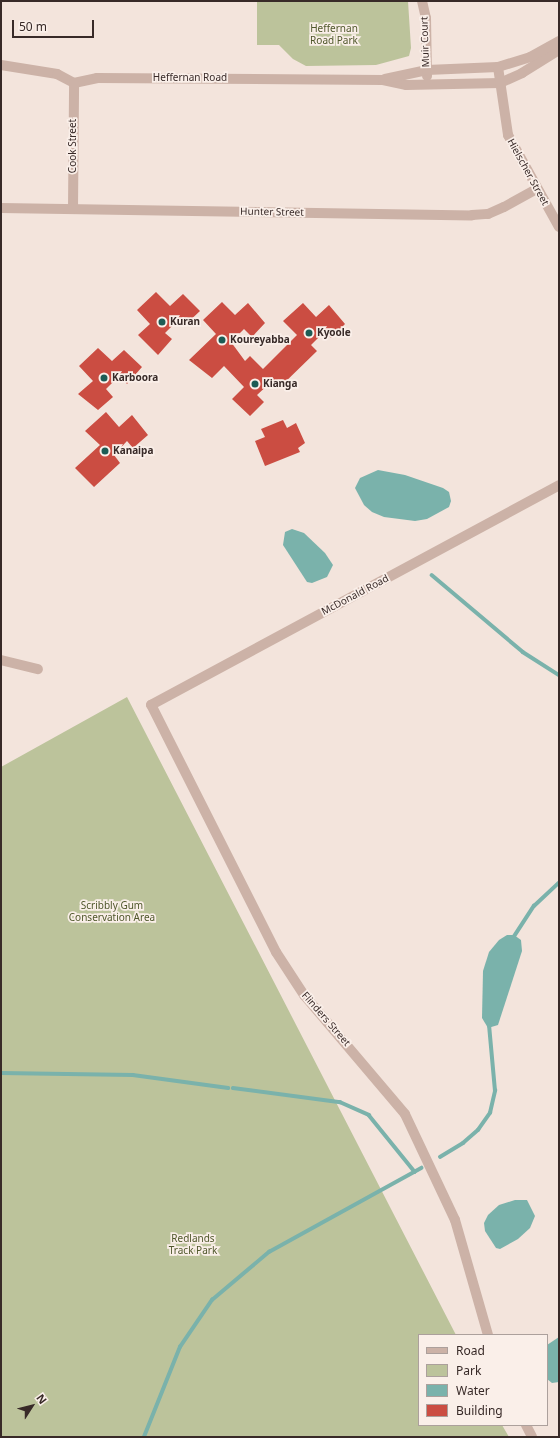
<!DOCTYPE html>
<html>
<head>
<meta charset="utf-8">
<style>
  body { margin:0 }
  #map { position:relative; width:560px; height:1438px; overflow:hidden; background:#f3e4dc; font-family:"Noto Sans",sans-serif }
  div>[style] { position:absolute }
  .green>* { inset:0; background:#bcc39b }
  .water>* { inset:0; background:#7ab2ab }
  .stream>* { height:3.5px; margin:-1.75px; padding:0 1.75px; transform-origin:1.75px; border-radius:1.75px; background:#7ab2ab }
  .building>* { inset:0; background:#cb4d42 }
  .minor>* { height:10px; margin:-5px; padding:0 5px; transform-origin:5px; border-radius:5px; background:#ccb2a7 }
  .dots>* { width:11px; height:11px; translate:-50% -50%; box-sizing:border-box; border:2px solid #faefe9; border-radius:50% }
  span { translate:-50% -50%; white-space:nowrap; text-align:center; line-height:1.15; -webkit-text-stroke:3.5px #faefe9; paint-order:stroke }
  .park-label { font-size:10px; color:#4f572b }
  .street-label { font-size:10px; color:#382a28 }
  .poi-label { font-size:10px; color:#382a28; font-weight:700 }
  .left { translate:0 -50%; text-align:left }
  .frame { position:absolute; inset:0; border:2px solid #382a28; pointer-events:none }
  .legend { position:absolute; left:418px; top:1334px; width:130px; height:92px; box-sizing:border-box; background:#faefe9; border:1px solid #aca09c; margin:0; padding:5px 7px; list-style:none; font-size:12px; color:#382a28 }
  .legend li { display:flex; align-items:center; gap:8px; height:20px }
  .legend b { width:20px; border:1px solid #aca09c }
  .north { position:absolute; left:12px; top:1386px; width:40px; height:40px; -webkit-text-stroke:3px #faefe9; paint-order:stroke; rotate:54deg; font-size:11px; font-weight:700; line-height:16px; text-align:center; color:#382a28 }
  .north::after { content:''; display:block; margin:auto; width:14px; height:18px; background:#382a28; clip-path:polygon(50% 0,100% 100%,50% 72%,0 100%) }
  .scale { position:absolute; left:12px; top:20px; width:82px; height:18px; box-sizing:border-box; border:2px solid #382a28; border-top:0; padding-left:5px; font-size:12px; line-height:14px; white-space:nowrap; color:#382a28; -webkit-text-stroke:3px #faefe9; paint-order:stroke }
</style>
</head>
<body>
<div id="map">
  <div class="green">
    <i style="clip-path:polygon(257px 1px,408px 1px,411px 48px,409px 56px,376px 65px,306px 66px,293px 59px,279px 45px,257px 45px)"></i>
    <i style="clip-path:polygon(127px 697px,456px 1335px,419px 1335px,419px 1425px,502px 1425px,509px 1437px,1px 1437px,1px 767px)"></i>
  </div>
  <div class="water">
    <i style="clip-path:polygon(378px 470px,405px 475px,443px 488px,449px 492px,451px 501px,449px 507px,427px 519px,415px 521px,384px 517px,372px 512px,364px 505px,355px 488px,360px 478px)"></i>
    <i style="clip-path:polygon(292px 529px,304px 533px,325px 553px,333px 565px,327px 577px,312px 583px,307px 582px,283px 545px,285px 532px)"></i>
    <i style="clip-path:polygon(507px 935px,514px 935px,521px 940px,522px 951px,498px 1025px,488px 1028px,482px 1018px,483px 971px,489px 952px,499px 940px)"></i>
    <i style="clip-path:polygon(515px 1200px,527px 1200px,535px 1216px,530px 1228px,518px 1239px,500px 1249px,496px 1248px,485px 1231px,484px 1223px,488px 1215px,499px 1205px)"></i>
    <i style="clip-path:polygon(559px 1337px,559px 1382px,552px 1383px,547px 1379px,547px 1345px)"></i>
  </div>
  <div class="stream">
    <i style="left:432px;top:575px;width:119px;rotate:40.2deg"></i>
    <i style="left:523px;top:652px;width:43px;rotate:32.6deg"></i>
    <i style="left:513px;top:938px;width:38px;rotate:-57deg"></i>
    <i style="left:534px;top:906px;width:34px;rotate:-43deg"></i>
    <i style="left:1px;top:1073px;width:132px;rotate:0.9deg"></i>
    <i style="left:133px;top:1075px;width:96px;rotate:7.8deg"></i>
    <i style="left:233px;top:1088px;width:108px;rotate:7.5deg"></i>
    <i style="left:340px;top:1102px;width:32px;rotate:24deg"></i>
    <i style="left:369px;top:1115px;width:73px;rotate:51.1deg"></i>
    <i style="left:440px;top:1157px;width:27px;rotate:-31deg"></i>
    <i style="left:463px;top:1143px;width:20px;rotate:-41deg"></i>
    <i style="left:478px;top:1130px;width:21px;rotate:-55deg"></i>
    <i style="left:490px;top:1113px;width:23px;rotate:-77deg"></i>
    <i style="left:495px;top:1091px;width:66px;rotate:-95.2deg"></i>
    <i style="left:144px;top:1437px;width:97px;rotate:-68.2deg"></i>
    <i style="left:180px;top:1347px;width:57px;rotate:-55.8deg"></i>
    <i style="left:212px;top:1300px;width:75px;rotate:-40.1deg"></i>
    <i style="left:269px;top:1252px;width:174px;rotate:-28.9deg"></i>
  </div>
  <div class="building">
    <i style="clip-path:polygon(156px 292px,170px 306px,183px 294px,200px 311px,184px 326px,178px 320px,165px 333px,172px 339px,158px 355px,138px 335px,150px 324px,137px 310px)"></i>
    <i style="clip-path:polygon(222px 302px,235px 315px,248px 303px,265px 323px,252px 337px,244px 329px,231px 342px,245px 361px,250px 356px,263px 369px,297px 335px,283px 321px,303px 303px,316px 317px,329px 305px,345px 324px,331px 338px,324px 332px,311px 345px,317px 351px,278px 389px,271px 382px,257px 395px,264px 402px,250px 416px,232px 399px,244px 387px,224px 366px,212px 378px,189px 360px,216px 334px,203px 320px)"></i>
    <i style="clip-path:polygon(98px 348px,112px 361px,124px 350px,142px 367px,127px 384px,120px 375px,106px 389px,113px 397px,98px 410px,78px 394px,93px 381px,79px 366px)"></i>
    <i style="clip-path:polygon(106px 412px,119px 427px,132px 415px,148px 435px,133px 448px,127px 441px,114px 455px,120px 463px,94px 487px,75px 468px,100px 445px,85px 431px)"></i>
    <i style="clip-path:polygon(283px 420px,287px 428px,296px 423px,305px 443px,298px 448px,300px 452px,265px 466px,255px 441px,265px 437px,261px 429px)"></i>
  </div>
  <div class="minor">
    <i style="left:422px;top:1px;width:17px;rotate:77deg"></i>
    <i style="left:426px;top:18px;width:58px;rotate:89deg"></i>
    <i style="left:1px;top:65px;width:57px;rotate:9.1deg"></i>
    <i style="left:57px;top:74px;width:19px;rotate:28deg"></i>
    <i style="left:74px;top:83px;width:24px;rotate:-12deg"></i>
    <i style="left:97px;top:78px;width:286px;rotate:0.4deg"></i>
    <i style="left:383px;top:80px;width:24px;rotate:12deg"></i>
    <i style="left:406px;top:85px;width:94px;rotate:-1.2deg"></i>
    <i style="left:500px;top:83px;width:24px;rotate:-24deg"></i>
    <i style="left:522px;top:73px;width:44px;rotate:-31.9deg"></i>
    <i style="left:498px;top:67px;width:69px;rotate:81.6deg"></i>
    <i style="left:508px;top:135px;width:105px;rotate:61deg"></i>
    <i style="left:385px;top:79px;width:43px;rotate:-12.1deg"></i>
    <i style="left:427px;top:70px;width:71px;rotate:-2.4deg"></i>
    <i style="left:498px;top:67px;width:34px;rotate:-17deg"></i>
    <i style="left:530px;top:57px;width:33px;rotate:-29deg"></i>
    <i style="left:1px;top:208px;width:471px;rotate:0.9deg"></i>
    <i style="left:472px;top:215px;width:16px;rotate:-4deg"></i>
    <i style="left:488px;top:214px;width:17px;rotate:-24deg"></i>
    <i style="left:504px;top:207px;width:37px;rotate:-29deg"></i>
    <i style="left:73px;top:209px;width:126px;rotate:-89.5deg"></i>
    <i style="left:1px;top:660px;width:38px;rotate:14deg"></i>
    <i style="left:488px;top:1335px;width:120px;rotate:-106deg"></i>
    <i style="left:455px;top:1220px;width:117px;rotate:-115.3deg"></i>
    <i style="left:405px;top:1114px;width:156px;rotate:-130.3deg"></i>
    <i style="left:304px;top:995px;width:51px;rotate:-123.1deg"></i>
    <i style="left:276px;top:952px;width:277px;rotate:-116.8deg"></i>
    <i style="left:151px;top:705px;width:464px;rotate:-28.3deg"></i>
    <i style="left:526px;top:1425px;width:13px;rotate:63deg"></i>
  </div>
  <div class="dots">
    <i style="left:162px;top:322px;background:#1c5c55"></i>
    <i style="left:309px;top:333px;background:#1c5c55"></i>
    <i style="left:222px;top:340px;background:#1c5c55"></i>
    <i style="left:104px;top:378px;background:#1c5c55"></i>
    <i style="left:255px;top:384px;background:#1c5c55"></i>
    <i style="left:105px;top:451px;background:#1c5c55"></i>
  </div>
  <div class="park-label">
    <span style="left:334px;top:34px">Heffernan<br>Road Park</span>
    <span style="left:112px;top:911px">Scribbly Gum<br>Conservation Area</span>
    <span style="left:193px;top:1244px">Redlands<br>Track Park</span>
  </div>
  <div class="street-label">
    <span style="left:425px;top:42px;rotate:-92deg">Muir Court</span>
    <span style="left:190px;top:78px">Heffernan Road</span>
    <span style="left:73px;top:146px;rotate:-90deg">Cook Street</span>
    <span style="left:528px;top:172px;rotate:61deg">Hielscher Street</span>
    <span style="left:272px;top:212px;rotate:1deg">Hunter Street</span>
    <span style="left:355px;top:595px;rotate:-28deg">McDonald Road</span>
    <span style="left:326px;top:1019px;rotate:49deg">Flinders Street</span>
  </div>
  <div class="poi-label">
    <span class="left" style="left:170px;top:322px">Kuran</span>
    <span class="left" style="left:317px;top:333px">Kyoole</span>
    <span class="left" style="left:230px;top:340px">Koureyabba</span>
    <span class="left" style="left:112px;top:378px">Karboora</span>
    <span class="left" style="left:263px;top:384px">Kianga</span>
    <span class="left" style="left:113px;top:451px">Kanaipa</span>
  </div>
  <div class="frame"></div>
  <ul class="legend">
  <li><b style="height:5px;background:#ccb2a7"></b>Road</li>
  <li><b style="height:11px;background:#bcc39b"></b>Park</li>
  <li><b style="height:11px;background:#7ab2ab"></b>Water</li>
  <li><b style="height:11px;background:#cb4d42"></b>Building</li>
  </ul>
  <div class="north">N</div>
  <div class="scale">50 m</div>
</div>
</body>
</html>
